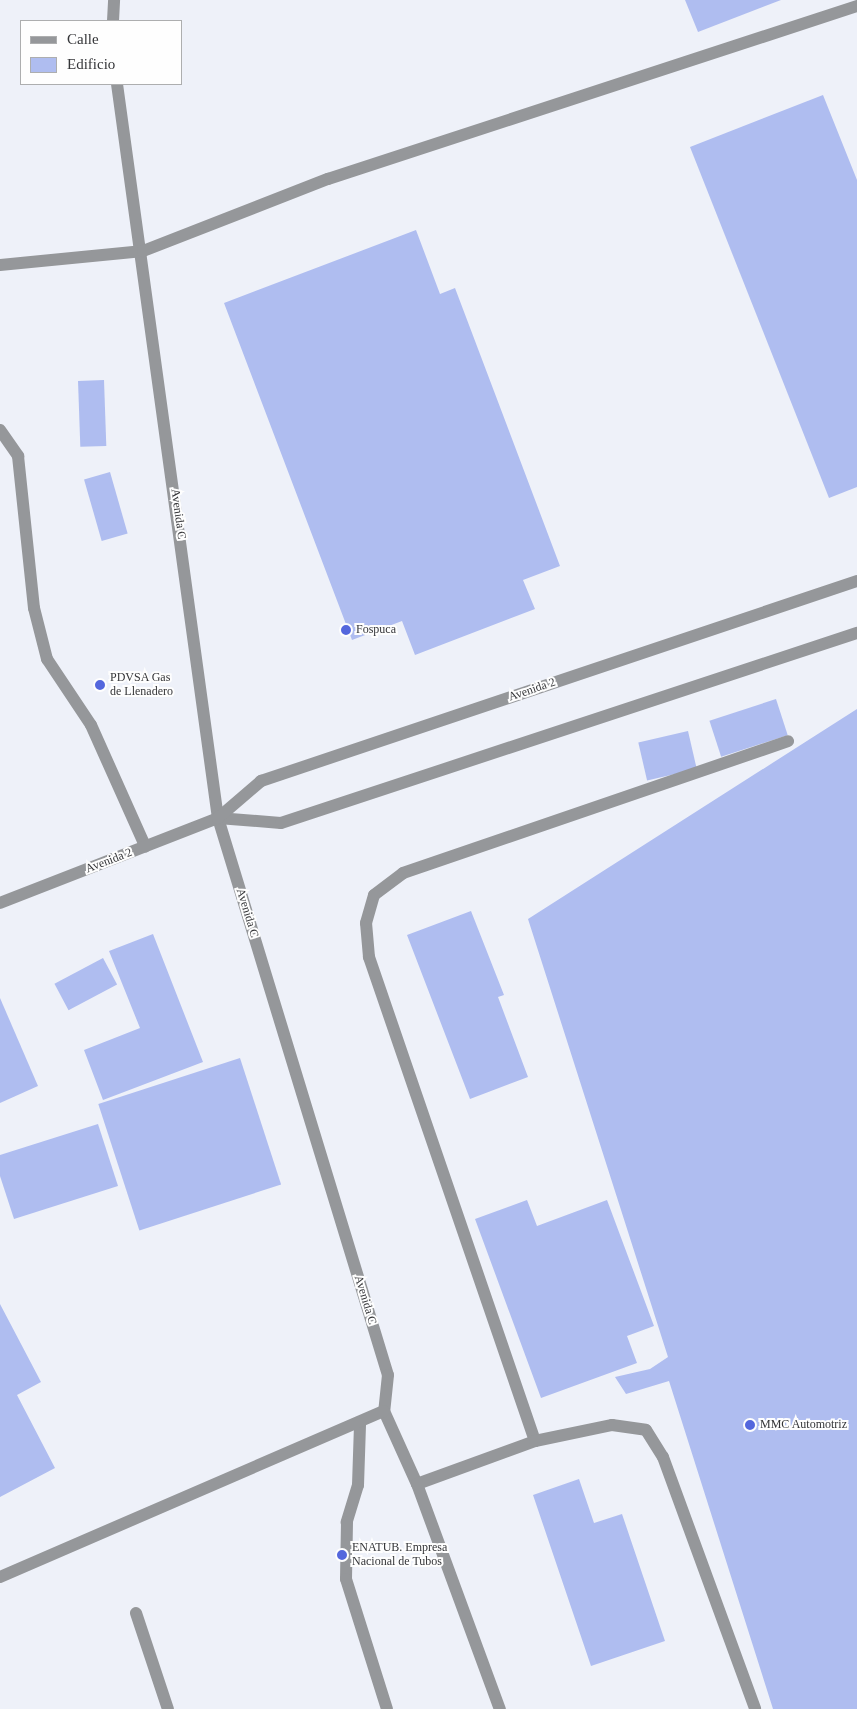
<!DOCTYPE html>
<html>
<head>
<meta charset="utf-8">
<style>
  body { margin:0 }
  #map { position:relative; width:857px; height:1709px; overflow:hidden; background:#eef1f9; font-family:"Times New Roman",serif }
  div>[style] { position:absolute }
  .building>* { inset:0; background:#afbdf0; transform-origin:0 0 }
  .minor>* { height:12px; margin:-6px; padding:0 6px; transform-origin:6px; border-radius:6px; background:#95979a }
  .dots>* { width:14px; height:14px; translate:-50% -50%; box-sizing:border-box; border:2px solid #fefefe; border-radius:50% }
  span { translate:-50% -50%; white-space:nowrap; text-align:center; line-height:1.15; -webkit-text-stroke:4px #fefefe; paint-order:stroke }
  .street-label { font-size:12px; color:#343538 }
  .poi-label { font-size:12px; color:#343538 }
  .left { translate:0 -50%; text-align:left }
  .legend { position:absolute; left:20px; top:20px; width:162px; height:65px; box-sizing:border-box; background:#fefefe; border:1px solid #adaeaf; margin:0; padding:6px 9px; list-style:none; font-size:15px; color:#343538 }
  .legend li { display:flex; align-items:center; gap:10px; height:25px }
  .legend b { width:25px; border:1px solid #adaeaf }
</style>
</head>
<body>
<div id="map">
  <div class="building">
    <i style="clip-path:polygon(685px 0,781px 0,698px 32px)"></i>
    <i style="clip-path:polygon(823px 95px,857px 180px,857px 487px,829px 498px,690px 147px)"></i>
    <i style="clip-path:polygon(416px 230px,440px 294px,455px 288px,560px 566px,523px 580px,535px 609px,415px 655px,402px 621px,352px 640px,224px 303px)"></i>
    <i style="left:104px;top:380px;width:66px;height:26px;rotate:88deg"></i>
    <i style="left:110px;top:472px;width:64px;height:27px;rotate:74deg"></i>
    <i style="left:776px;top:699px;width:38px;height:70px;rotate:72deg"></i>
    <i style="clip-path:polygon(857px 709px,857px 1709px,773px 1709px,669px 1381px,626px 1394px,615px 1377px,650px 1369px,668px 1357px,528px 919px)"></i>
    <i style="left:688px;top:731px;width:39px;height:51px;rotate:77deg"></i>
    <i style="clip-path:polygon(471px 911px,504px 995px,498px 997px,528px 1077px,470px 1099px,407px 935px)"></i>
    <i style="clip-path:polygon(153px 934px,203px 1062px,103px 1100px,84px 1050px,140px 1028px,109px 951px)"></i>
    <i style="left:103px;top:958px;width:30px;height:55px;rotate:62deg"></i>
    <i style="clip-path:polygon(0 998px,38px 1086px,0 1103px)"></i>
    <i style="left:240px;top:1058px;width:133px;height:149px;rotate:72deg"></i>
    <i style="clip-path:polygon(98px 1124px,118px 1186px,14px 1219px,0 1176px,0 1155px)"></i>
    <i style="clip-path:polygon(527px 1200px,537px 1226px,607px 1200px,654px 1326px,627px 1336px,637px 1363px,541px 1398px,475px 1219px)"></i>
    <i style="clip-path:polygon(0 1304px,41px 1382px,17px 1395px,55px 1468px,0 1497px)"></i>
    <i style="clip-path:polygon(579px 1479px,594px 1523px,622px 1514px,665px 1641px,591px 1666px,533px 1495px)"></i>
  </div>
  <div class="minor">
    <i style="left:113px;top:21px;width:21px;rotate:-87deg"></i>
    <i style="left:117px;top:84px;width:741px;rotate:82.17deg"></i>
    <i style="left:218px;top:818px;width:582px;rotate:73.03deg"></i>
    <i style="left:388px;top:1375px;width:36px;rotate:96deg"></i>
    <i style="left:384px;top:1411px;width:80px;rotate:65.7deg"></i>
    <i style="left:417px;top:1484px;width:240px;rotate:69.8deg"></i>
    <i style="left:0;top:265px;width:144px;rotate:-5.6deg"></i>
    <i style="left:143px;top:251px;width:199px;rotate:-21.3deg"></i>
    <i style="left:328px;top:179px;width:557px;rotate:-18.11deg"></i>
    <i style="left:0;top:430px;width:32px;rotate:55deg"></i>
    <i style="left:18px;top:456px;width:153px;rotate:84deg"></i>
    <i style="left:34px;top:608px;width:53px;rotate:75.7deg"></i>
    <i style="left:47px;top:659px;width:79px;rotate:56.3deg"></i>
    <i style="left:91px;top:725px;width:133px;rotate:65.9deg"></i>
    <i style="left:218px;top:818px;width:63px;rotate:4.5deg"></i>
    <i style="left:281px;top:823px;width:607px;rotate:-18.26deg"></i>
    <i style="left:0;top:903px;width:234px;rotate:-21.3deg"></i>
    <i style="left:218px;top:818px;width:57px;rotate:-40.7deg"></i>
    <i style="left:261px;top:781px;width:629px;rotate:-18.55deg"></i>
    <i style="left:360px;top:1425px;width:60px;rotate:91.9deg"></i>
    <i style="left:358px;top:1485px;width:39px;rotate:107deg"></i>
    <i style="left:347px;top:1522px;width:57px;rotate:91deg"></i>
    <i style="left:346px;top:1579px;width:136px;rotate:72.5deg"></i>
    <i style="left:535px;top:1441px;width:512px;rotate:-108.93deg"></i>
    <i style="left:369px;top:957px;width:34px;rotate:-95deg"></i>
    <i style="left:366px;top:923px;width:29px;rotate:-74deg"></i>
    <i style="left:374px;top:895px;width:36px;rotate:-37deg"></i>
    <i style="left:403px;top:873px;width:407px;rotate:-18.9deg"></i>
    <i style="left:417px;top:1484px;width:126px;rotate:-20deg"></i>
    <i style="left:535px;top:1441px;width:79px;rotate:-11.7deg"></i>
    <i style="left:612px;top:1425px;width:34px;rotate:8deg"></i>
    <i style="left:646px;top:1430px;width:32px;rotate:58deg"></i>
    <i style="left:663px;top:1457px;width:268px;rotate:69.9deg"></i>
    <i style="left:0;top:1577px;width:418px;rotate:-23.4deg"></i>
    <i style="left:136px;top:1613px;width:101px;rotate:71.6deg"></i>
  </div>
  <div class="dots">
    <i style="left:346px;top:630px;background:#5467dd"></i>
    <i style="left:100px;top:685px;background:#5467dd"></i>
    <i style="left:750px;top:1425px;background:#5467dd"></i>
    <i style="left:342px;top:1555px;background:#5467dd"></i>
  </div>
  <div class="street-label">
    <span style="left:178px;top:514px;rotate:82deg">Avenida C</span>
    <span style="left:532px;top:690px;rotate:-19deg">Avenida 2</span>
    <span style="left:109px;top:861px;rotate:-21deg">Avenida 2</span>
    <span style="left:247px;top:913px;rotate:73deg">Avenida C</span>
    <span style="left:365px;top:1300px;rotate:73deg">Avenida C</span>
  </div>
  <div class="poi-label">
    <span class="left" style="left:356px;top:630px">Fospuca</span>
    <span class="left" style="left:110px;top:685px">PDVSA Gas<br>de Llenadero</span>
    <span class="left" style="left:760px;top:1425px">MMC Automotriz</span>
    <span class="left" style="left:352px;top:1555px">ENATUB. Empresa<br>Nacional de Tubos</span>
  </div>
  <ul class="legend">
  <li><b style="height:6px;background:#95979a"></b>Calle</li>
  <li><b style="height:14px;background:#afbdf0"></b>Edificio</li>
  </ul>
</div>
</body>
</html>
